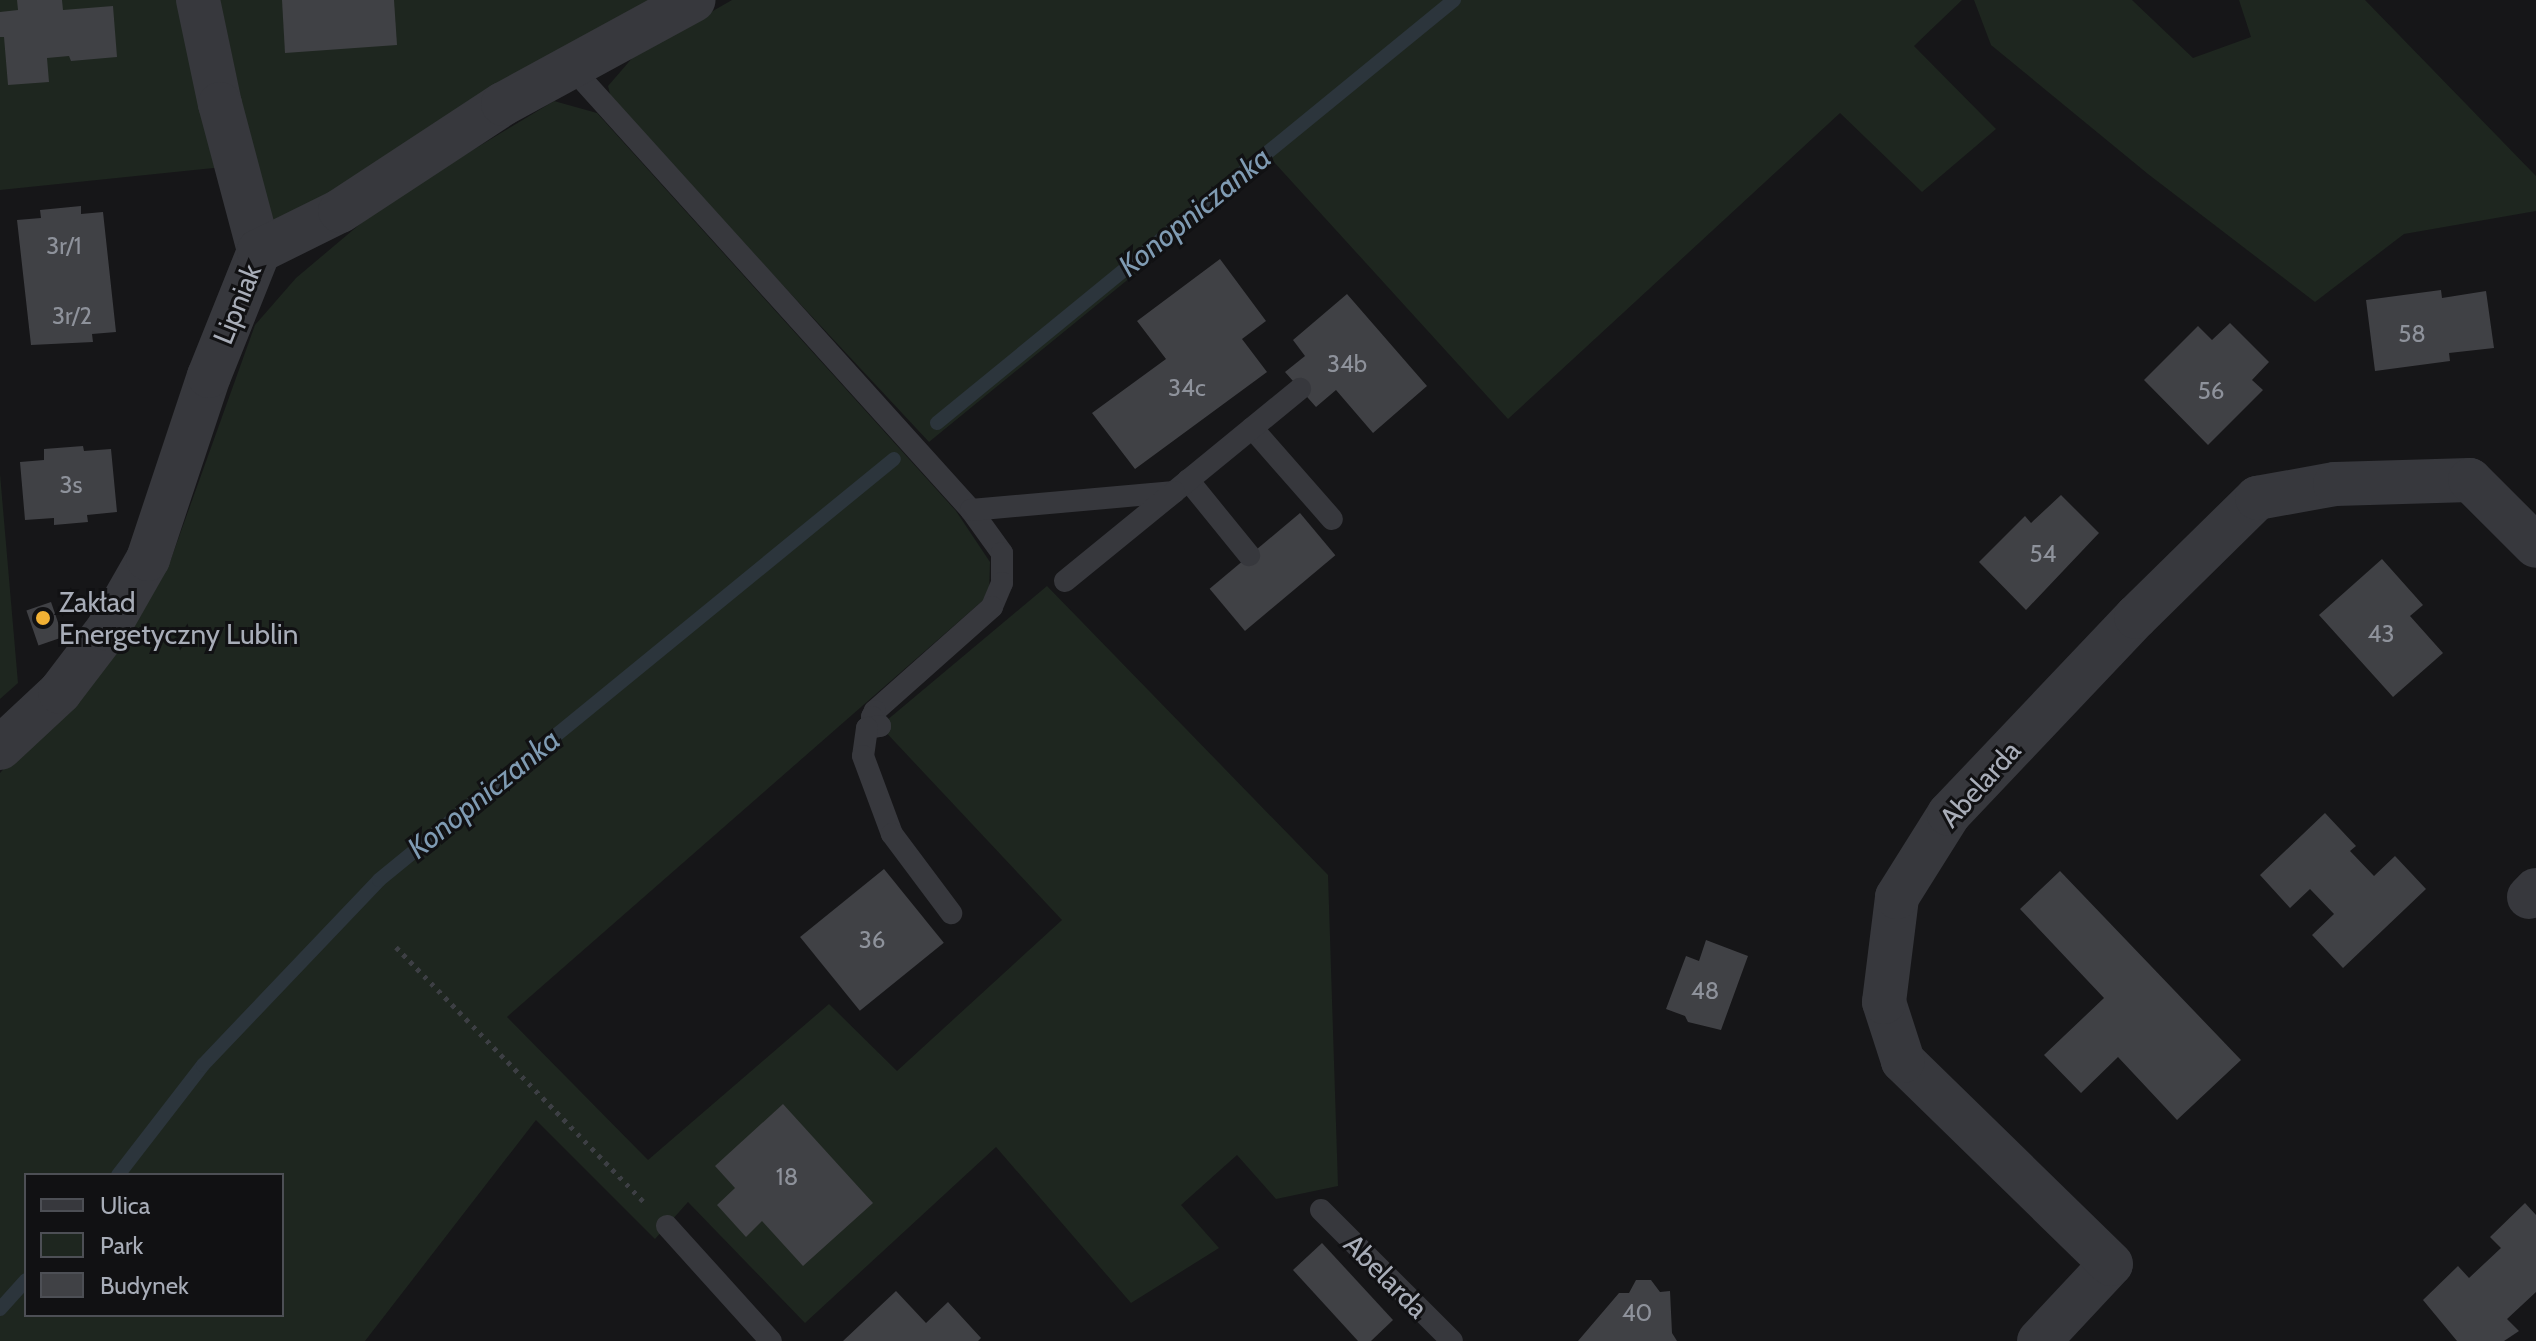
<!DOCTYPE html>
<html>
<head>
<meta charset="utf-8">
<style>
  body { margin:0 }
  #map { position:relative; width:2536px; height:1341px; overflow:hidden; background:#161618; font-family:Cabin,sans-serif }
  div>[style] { position:absolute }
  .green>* { inset:0; background:#1e261f }
  .stream>* { height:14px; margin:-7px; padding:0 7px; transform-origin:7px; border-radius:7px; background:#2c353c }
  .building>* { inset:0; background:#404145; transform-origin:0 0 }
  .path>* { height:5px; margin-top:-2.5px; transform-origin:0; background:repeating-linear-gradient(90deg,#3d3f44 0 4px,transparent 0 10px) }
  .lane>* { height:22px; margin:-11px; padding:0 11px; transform-origin:11px; border-radius:11px; background:#37383d }
  .street>* { height:44px; margin:-22px; padding:0 22px; transform-origin:22px; border-radius:22px; background:#37383d }
  .dots>* { width:22px; height:22px; translate:-50% -50%; box-sizing:border-box; border:4px solid #111113; border-radius:50% }
  span { translate:-50% -50%; white-space:nowrap; text-align:center; line-height:1.15; -webkit-text-stroke:6px #111113; paint-order:stroke }
  .number-label { font-size:24px; color:#8e929b }
  .number-label span { -webkit-text-stroke-width:0 }
  .street-label { font-size:28px; color:#a8adb8 }
  .poi-label { font-size:28px; color:#a8adb8 }
  .left { translate:0 -50%; text-align:left }
  .water-label { font-size:30px; color:#7f9bb3; font-style:italic }
  .legend { position:absolute; left:24px; top:1173px; width:260px; height:144px; box-sizing:border-box; background:#111113; border:2px solid #4d4f55; margin:0; padding:10px 14px; list-style:none; font-size:24px; color:#a8adb8 }
  .legend li { display:flex; align-items:center; gap:16px; height:40px }
  .legend b { width:40px; border:2px solid #4d4f55 }
</style>
</head>
<body>
<div id="map">
  <div class="green">
    <i style="clip-path:polygon(0 0,674px 0,259px 251px,233px 166px,0 190px)"></i>
    <i style="clip-path:polygon(732px 0,1962px 0,1914px 46px,1996px 129px,1922px 192px,1840px 113px,1508px 419px,1273px 161px,929px 442px,612px 102px,608px 86px,634px 56px)"></i>
    <i style="clip-path:polygon(1974px 0,2132px 0,2193px 58px,2251px 37px,2239px 0,2365px 0,2536px 176px,2536px 211px,2404px 234px,2315px 302px,2148px 174px,1991px 45px)"></i>
    <i style="clip-path:polygon(evenodd,554px 101px,597px 113px,956px 511px,990px 562px,989px 595px,507px 1017px,648px 1160px,829px 1004px,897px 1071px,1062px 920px,880px 726px,1047px 586px,1328px 875px,1338px 1186px,1276px 1199px,1237px 1155px,1181px 1205px,1219px 1248px,1131px 1303px,996px 1147px,805px 1323px,688px 1202px,655px 1239px,536px 1120px,365px 1341px,0 1341px,0 773px,130px 629px,171px 559px,255px 325px,296px 278px,385px 203px,554px 101px,26px 1175px,282px 1175px,282px 1315px,26px 1315px,26px 1175px)"></i>
    <i style="clip-path:polygon(0 474px,18px 683px,0 699px)"></i>
  </div>
  <div class="stream">
    <i style="left:937px;top:423px;width:668px;rotate:-39.29deg"></i>
    <i style="left:118px;top:1175px;width:139px;rotate:-52.3deg"></i>
    <i style="left:203px;top:1065px;width:255px;rotate:-46.4deg"></i>
    <i style="left:379px;top:880px;width:665px;rotate:-39.27deg"></i>
    <i style="left:0;top:1309px;width:39px;rotate:-48deg"></i>
  </div>
  <div class="building">
    <i style="clip-path:polygon(17px 0,62px 0,63px 10px,113px 6px,117px 57px,71px 61px,69px 56px,47px 58px,49px 82px,8px 85px,4px 37px,0 37px,0 12px,18px 10px)"></i>
    <i style="clip-path:polygon(282px 0,394px 0,397px 45px,285px 53px)"></i>
    <i style="clip-path:polygon(81px 206px,81px 214px,103px 212px,116px 332px,92px 334px,93px 342px,31px 345px,17px 220px,41px 218px,40px 210px)"></i>
    <i style="clip-path:polygon(1220px 259px,1266px 321px,1242px 339px,1267px 372px,1135px 469px,1092px 413px,1166px 359px,1137px 321px)"></i>
    <i style="clip-path:polygon(2441px 290px,2442px 298px,2486px 291px,2494px 348px,2449px 353px,2450px 361px,2375px 371px,2366px 300px)"></i>
    <i style="clip-path:polygon(1347px 294px,1427px 386px,1373px 433px,1336px 390px,1316px 407px,1285px 372px,1305px 356px,1293px 340px)"></i>
    <i style="clip-path:polygon(2230px 323px,2269px 362px,2252px 380px,2263px 390px,2208px 445px,2144px 380px,2198px 326px,2212px 340px)"></i>
    <i style="clip-path:polygon(83px 446px,84px 451px,111px 449px,117px 512px,87px 515px,88px 522px,54px 525px,54px 518px,25px 520px,20px 462px,44px 460px,44px 449px)"></i>
    <i style="clip-path:polygon(2061px 495px,2099px 533px,2026px 610px,1979px 562px,2025px 516px,2031px 523px)"></i>
    <i style="left:1300px;top:513px;width:55px;height:118px;rotate:50deg"></i>
    <i style="clip-path:polygon(2382px 559px,2423px 605px,2410px 616px,2443px 653px,2393px 697px,2319px 615px)"></i>
    <i style="left:51px;top:602px;width:37px;height:26px;rotate:71deg"></i>
    <i style="clip-path:polygon(2325px 813px,2356px 846px,2350px 851px,2374px 876px,2395px 856px,2426px 889px,2343px 968px,2312px 935px,2334px 914px,2310px 889px,2290px 908px,2260px 875px)"></i>
    <i style="left:884px;top:869px;width:95px;height:108px;rotate:51deg"></i>
    <i style="clip-path:polygon(2060px 871px,2241px 1060px,2177px 1120px,2118px 1057px,2081px 1093px,2044px 1055px,2104px 998px,2020px 909px)"></i>
    <i style="clip-path:polygon(1706px 940px,1748px 956px,1721px 1030px,1688px 1022px,1685px 1016px,1666px 1009px,1686px 956px,1699px 961px)"></i>
    <i style="clip-path:polygon(783px 1104px,873px 1203px,803px 1266px,762px 1221px,746px 1237px,717px 1205px,735px 1188px,715px 1166px)"></i>
    <i style="clip-path:polygon(2525px 1203px,2536px 1215px,2536px 1292px,2507px 1319px,2519px 1331px,2504px 1341px,2457px 1341px,2423px 1300px,2458px 1266px,2469px 1278px,2501px 1248px,2490px 1237px)"></i>
    <i style="clip-path:polygon(1322px 1243px,1393px 1320px,1371px 1341px,1358px 1341px,1293px 1270px)"></i>
    <i style="clip-path:polygon(1636px 1280px,1651px 1280px,1660px 1292px,1670px 1291px,1672px 1333px,1677px 1341px,1578px 1341px,1619px 1293px,1629px 1293px)"></i>
    <i style="clip-path:polygon(896px 1291px,926px 1323px,948px 1302px,981px 1338px,978px 1341px,843px 1341px)"></i>
  </div>
  <div class="path">
    <i style="left:396px;top:947px;width:359px;rotate:45.8deg"></i>
  </div>
  <div class="lane">
    <i style="left:571px;top:67px;width:597px;rotate:47.92deg"></i>
    <i style="left:971px;top:510px;width:53px;rotate:54.2deg"></i>
    <i style="left:1002px;top:553px;width:30px;rotate:90deg"></i>
    <i style="left:1002px;top:583px;width:26px;rotate:113deg"></i>
    <i style="left:992px;top:607px;width:157px;rotate:138.4deg"></i>
    <i style="left:875px;top:711px;width:7px;rotate:117deg"></i>
    <i style="left:872px;top:717px;width:12px;rotate:48deg"></i>
    <i style="left:880px;top:726px;width:13px;rotate:171deg"></i>
    <i style="left:867px;top:728px;width:28px;rotate:98deg"></i>
    <i style="left:863px;top:756px;width:83px;rotate:69.6deg"></i>
    <i style="left:892px;top:834px;width:99px;rotate:53.2deg"></i>
    <i style="left:1252px;top:428px;width:121px;rotate:48.7deg"></i>
    <i style="left:1188px;top:480px;width:97px;rotate:50.9deg"></i>
    <i style="left:971px;top:510px;width:204px;rotate:-5.1deg"></i>
    <i style="left:1174px;top:492px;width:163px;rotate:-39.3deg"></i>
    <i style="left:1065px;top:581px;width:141px;rotate:-39.2deg"></i>
    <i style="left:1321px;top:1210px;width:185px;rotate:45deg"></i>
    <i style="left:667px;top:1226px;width:155px;rotate:47.9deg"></i>
  </div>
  <div class="street">
    <i style="left:198px;top:0;width:106px;rotate:78.1deg"></i>
    <i style="left:220px;top:104px;width:152px;rotate:75.1deg"></i>
    <i style="left:0;top:748px;width:82px;rotate:-43deg"></i>
    <i style="left:60px;top:692px;width:79px;rotate:-52.7deg"></i>
    <i style="left:108px;top:629px;width:81px;rotate:-60.3deg"></i>
    <i style="left:148px;top:559px;width:193px;rotate:-71.6deg"></i>
    <i style="left:209px;top:376px;width:135px;rotate:-68.2deg"></i>
    <i style="left:259px;top:251px;width:90px;rotate:-26.3deg"></i>
    <i style="left:340px;top:211px;width:195px;rotate:-33.3deg"></i>
    <i style="left:503px;top:104px;width:217px;rotate:-28.6deg"></i>
    <i style="left:2529px;top:897px;width:10px;rotate:-45deg"></i>
    <i style="left:2039px;top:1341px;width:105px;rotate:-46.9deg"></i>
    <i style="left:2111px;top:1264px;width:291px;rotate:-135.7deg"></i>
    <i style="left:1903px;top:1061px;width:62px;rotate:-107.9deg"></i>
    <i style="left:1884px;top:1002px;width:106px;rotate:-82.9deg"></i>
    <i style="left:1897px;top:897px;width:98px;rotate:-57.9deg"></i>
    <i style="left:1949px;top:814px;width:272px;rotate:-46.5deg"></i>
    <i style="left:2136px;top:617px;width:170px;rotate:-44.5deg"></i>
    <i style="left:2257px;top:498px;width:79px;rotate:-10.2deg"></i>
    <i style="left:2335px;top:484px;width:135px;rotate:-1.7deg"></i>
    <i style="left:2470px;top:480px;width:93px;rotate:45deg"></i>
  </div>
  <div class="dots">
    <i style="left:43px;top:618px;background:#f2b134"></i>
  </div>
  <div class="number-label">
    <span style="left:64px;top:246px">3r/1</span>
    <span style="left:72px;top:316px">3r/2</span>
    <span style="left:2412px;top:334px">58</span>
    <span style="left:1347px;top:364px">34b</span>
    <span style="left:1187px;top:388px">34c</span>
    <span style="left:2211px;top:391px">56</span>
    <span style="left:71px;top:485px">3s</span>
    <span style="left:2043px;top:554px">54</span>
    <span style="left:2381px;top:634px">43</span>
    <span style="left:872px;top:940px">36</span>
    <span style="left:1705px;top:991px">48</span>
    <span style="left:787px;top:1177px">18</span>
    <span style="left:1637px;top:1313px">40</span>
  </div>
  <div class="street-label">
    <span style="left:237px;top:304px;rotate:-68deg">Lipniak</span>
    <span style="left:1980px;top:784px;rotate:-48deg">Abelarda</span>
    <span style="left:1386px;top:1276px;rotate:45deg">Abelarda</span>
  </div>
  <div class="poi-label">
    <span class="left" style="left:59px;top:618px">Zakład<br>Energetyczny Lublin</span>
  </div>
  <div class="water-label">
    <span style="left:1195px;top:212px;rotate:-39deg">Konopniczanka</span>
    <span style="left:484px;top:794px;rotate:-39deg">Konopniczanka</span>
  </div>
  <ul class="legend">
  <li><b style="height:10px;background:#37383d"></b>Ulica</li>
  <li><b style="height:22px;background:#1e261f"></b>Park</li>
  <li><b style="height:22px;background:#404145"></b>Budynek</li>
  </ul>
</div>
</body>
</html>
